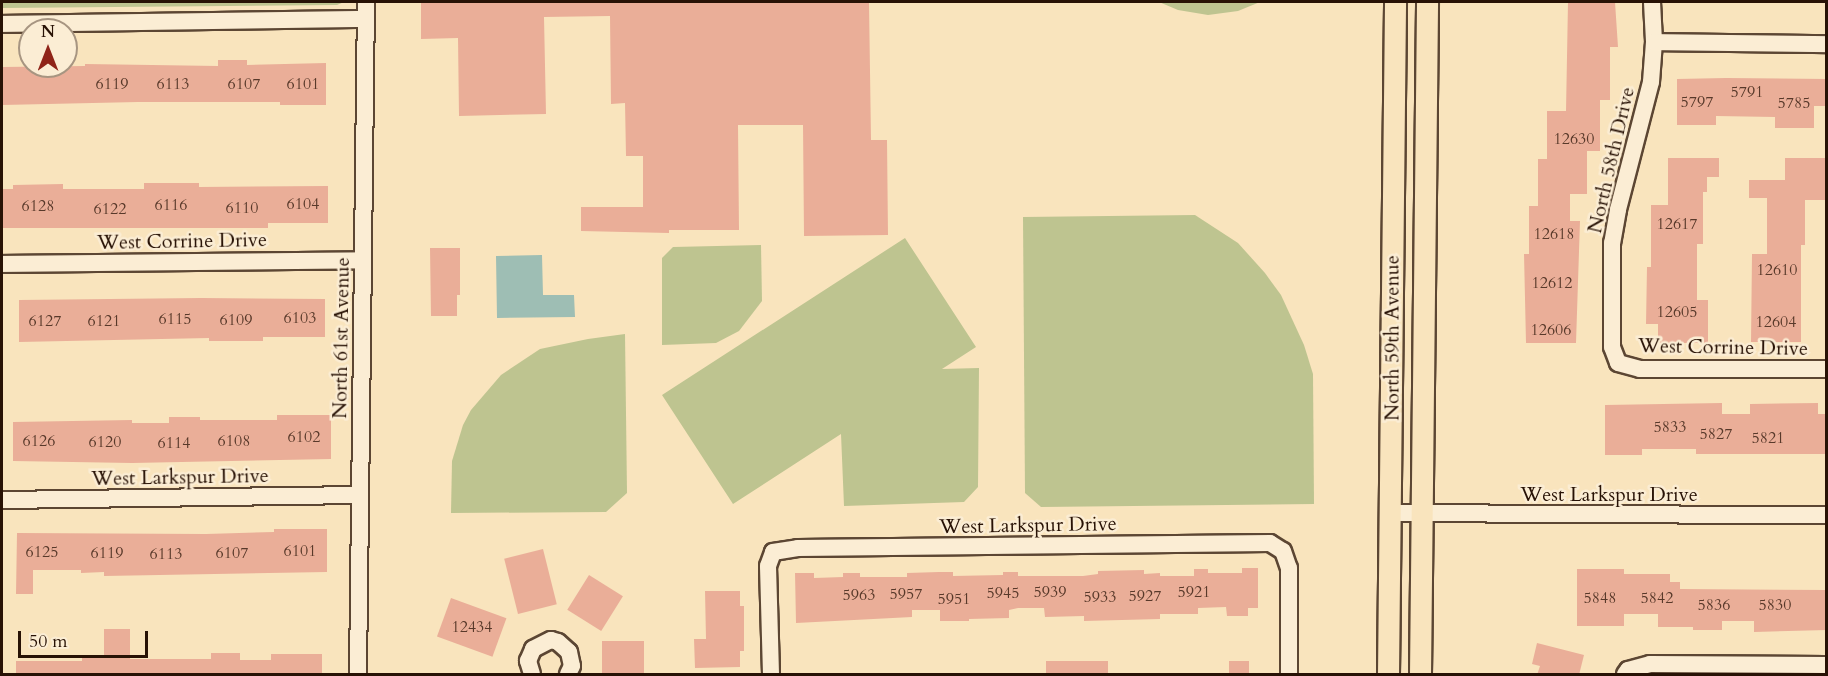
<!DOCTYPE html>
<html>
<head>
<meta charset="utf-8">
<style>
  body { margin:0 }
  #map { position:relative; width:1828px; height:676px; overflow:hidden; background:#f9e4bd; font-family:Cardo,serif }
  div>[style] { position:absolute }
  .green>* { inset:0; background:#bec490 }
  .water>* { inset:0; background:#9ebeb4 }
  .building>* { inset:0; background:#eaae98; transform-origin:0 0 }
  .roads { filter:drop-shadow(2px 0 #5c4633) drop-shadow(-2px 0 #5c4633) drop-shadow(0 2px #5c4633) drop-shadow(0 -2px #5c4633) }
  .minor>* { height:16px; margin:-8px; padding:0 8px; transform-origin:8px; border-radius:8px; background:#fbedd4 }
  .major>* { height:21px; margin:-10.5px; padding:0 10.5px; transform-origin:10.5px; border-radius:10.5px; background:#f9e4bd }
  span { translate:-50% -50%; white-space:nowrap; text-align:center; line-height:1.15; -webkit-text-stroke:5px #fbedd4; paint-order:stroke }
  .number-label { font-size:16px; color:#58392a }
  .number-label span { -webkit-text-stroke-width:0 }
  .street-label { font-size:20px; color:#281205 }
  .frame { position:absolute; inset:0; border:3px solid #281205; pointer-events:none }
  .north { position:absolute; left:18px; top:18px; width:60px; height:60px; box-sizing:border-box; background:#fbedd4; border:2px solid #a79581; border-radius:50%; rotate:0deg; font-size:16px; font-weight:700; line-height:24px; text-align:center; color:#281205 }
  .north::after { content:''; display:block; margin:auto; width:21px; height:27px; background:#8f2418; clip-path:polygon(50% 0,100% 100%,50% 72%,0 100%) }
  .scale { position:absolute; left:18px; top:631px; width:130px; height:27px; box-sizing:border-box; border:3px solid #281205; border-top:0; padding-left:8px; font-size:18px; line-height:21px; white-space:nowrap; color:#281205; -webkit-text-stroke:4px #fbedd4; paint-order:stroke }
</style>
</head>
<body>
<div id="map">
  <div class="green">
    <i style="clip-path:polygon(2px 2px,344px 2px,337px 5px,2px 8px)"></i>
    <i style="clip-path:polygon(1159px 2px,1260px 2px,1238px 11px,1208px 15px,1178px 10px)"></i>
    <i style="clip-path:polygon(1195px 215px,1238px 243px,1265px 273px,1281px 295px,1304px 345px,1313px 374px,1314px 504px,1041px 507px,1025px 493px,1023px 217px)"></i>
    <i style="clip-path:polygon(905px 238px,976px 347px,942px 369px,979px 368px,978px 487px,964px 502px,844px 506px,841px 434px,733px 504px,662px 395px)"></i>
    <i style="clip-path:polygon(761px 245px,762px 301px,739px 331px,716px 343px,662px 345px,662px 258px,673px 247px)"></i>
    <i style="clip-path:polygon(625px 334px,627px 493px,606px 512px,451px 513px,452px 461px,463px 425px,471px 410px,501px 375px,540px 349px,588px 339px)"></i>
  </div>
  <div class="water">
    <i style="clip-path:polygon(542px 255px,543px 295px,574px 295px,575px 317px,497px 318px,496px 256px)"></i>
  </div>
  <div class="building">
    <i style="clip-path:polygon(421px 2px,869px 2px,871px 140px,887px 140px,888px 235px,804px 236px,803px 125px,738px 125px,739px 230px,669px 230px,669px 233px,581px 231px,581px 207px,643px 207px,643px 156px,626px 156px,625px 103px,611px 104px,610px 16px,544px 17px,546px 114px,459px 116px,458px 38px,421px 39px)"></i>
    <i style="clip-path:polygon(1568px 2px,1615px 2px,1618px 47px,1610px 47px,1610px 100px,1600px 100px,1600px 151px,1587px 151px,1587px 194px,1570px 194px,1570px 221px,1580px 221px,1576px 343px,1526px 343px,1524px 254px,1529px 254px,1529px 206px,1538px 206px,1538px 159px,1547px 159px,1547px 111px,1566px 111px)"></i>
    <i style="clip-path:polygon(218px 60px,247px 60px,247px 65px,326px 63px,326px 105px,280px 105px,280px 102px,138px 102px,2px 105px,2px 67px,85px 66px,85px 64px,218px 66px)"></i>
    <i style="clip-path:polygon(1726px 78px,1827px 79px,1827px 106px,1814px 106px,1814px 128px,1775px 128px,1775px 117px,1716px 116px,1716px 125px,1677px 125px,1677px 79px)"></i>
    <i style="clip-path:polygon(1668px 158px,1719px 158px,1719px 177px,1707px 177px,1707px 192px,1703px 192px,1703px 244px,1697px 244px,1697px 300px,1708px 300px,1708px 343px,1658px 343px,1658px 324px,1646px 324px,1647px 267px,1651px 267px,1651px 205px,1668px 205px)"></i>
    <i style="clip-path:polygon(1785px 158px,1827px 158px,1827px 200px,1805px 200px,1805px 245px,1801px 245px,1801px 342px,1751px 342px,1752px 254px,1767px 254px,1767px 198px,1749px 198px,1749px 180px,1785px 180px)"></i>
    <i style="clip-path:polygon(144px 183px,199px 183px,199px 187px,328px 186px,328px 223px,268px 223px,268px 228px,2px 228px,2px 189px,13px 189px,13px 185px,63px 184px,63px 189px,144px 189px)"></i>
    <i style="clip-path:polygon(430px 248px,460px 248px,460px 295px,457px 295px,457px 316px,431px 316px)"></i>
    <i style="clip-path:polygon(201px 298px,325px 299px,325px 337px,263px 337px,263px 341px,209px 341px,209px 338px,19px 342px,19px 300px)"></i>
    <i style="clip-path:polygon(1722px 403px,1722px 414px,1750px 414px,1750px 404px,1818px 403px,1818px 414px,1827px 414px,1827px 454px,1696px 454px,1696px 449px,1642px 449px,1642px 455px,1605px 455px,1605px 405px)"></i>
    <i style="clip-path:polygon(277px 415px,331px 415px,331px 459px,132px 463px,13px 461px,13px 422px,132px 420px,132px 423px,169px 423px,169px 417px,200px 417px,200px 420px,277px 420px)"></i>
    <i style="clip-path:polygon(274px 529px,327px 529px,327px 572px,104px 576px,104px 572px,81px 573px,81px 570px,33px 570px,33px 594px,16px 594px,17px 533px,206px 534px,274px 532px)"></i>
    <i style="left:543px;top:549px;width:57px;height:40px;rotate:76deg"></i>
    <i style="clip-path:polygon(1242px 568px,1258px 568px,1258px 608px,1248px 608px,1248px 616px,1227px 616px,1226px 607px,1198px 608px,1198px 614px,1160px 614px,1160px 619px,1084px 621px,1084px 616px,1045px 617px,1044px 608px,1018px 608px,1009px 610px,1009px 618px,969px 619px,969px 621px,940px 621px,940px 610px,912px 610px,912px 617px,796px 623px,795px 573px,814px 573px,814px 578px,843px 577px,843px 573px,860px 573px,860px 577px,907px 577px,907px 573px,939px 572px,953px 572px,953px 576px,1003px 575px,1003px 572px,1018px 572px,1018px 576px,1083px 576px,1098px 574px,1098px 571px,1144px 570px,1144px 574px,1160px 573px,1160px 576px,1194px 576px,1194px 569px,1208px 569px,1208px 573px,1242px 573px)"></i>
    <i style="clip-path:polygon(1577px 569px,1624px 569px,1624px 574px,1670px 574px,1670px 582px,1680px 582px,1680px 589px,1827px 590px,1827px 630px,1754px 632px,1754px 621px,1722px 621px,1722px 630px,1693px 630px,1693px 627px,1658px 627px,1658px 614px,1624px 614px,1624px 626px,1577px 626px)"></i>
    <i style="left:589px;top:575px;width:40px;height:41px;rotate:32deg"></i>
    <i style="clip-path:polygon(705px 591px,740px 591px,740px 606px,744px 606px,744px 651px,740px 651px,740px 667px,695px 668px,694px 639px,706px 639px)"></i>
    <i style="left:451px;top:598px;width:59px;height:41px;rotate:20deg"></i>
    <i style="clip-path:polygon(104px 629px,130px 629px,130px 659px,211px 659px,211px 653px,240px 653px,240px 660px,271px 660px,271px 654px,322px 654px,322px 675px,16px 675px,16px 661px,82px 661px,82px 658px,104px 658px)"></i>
    <i style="left:602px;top:641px;width:42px;height:34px"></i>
    <i style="clip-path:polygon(1537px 643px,1584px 655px,1579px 675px,1537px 675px,1540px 666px,1532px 664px)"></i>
    <i style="left:1108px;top:661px;width:14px;height:62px;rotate:90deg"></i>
    <i style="left:1229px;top:661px;width:20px;height:14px"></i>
  </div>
  <div class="roads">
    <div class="minor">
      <i style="left:1652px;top:2px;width:40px;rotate:87.1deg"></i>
      <i style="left:1654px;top:42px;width:40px;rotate:94.3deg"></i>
      <i style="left:1651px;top:82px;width:132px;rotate:104.5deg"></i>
      <i style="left:1618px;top:210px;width:34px;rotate:100deg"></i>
      <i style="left:1612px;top:243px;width:104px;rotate:90deg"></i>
      <i style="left:1612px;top:347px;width:17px;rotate:69deg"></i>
      <i style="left:1618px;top:363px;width:23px;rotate:15deg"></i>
      <i style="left:1640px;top:369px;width:186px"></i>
      <i style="left:2px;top:24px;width:364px;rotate:-0.8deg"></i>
      <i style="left:1654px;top:42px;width:172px;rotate:0.7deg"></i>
      <i style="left:2px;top:264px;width:360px;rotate:-0.6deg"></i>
      <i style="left:2px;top:500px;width:358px;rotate:-0.8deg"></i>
      <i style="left:1391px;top:513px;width:435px;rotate:0.3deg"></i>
      <i style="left:358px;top:674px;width:672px;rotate:-89.32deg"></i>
      <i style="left:532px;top:674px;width:14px;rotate:-107deg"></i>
      <i style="left:528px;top:661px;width:13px;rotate:-67deg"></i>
      <i style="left:533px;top:649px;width:20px;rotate:-27deg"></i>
      <i style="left:551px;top:640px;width:7px;rotate:16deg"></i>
      <i style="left:558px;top:642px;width:15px;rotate:42deg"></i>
      <i style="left:569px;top:652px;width:14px;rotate:78deg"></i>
      <i style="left:572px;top:666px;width:9px;rotate:117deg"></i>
      <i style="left:771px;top:674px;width:108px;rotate:-91.6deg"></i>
      <i style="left:768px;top:566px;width:15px;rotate:-70deg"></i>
      <i style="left:773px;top:552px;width:25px;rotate:-9deg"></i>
      <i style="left:798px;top:548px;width:472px;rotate:-0.6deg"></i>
      <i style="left:1270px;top:543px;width:15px;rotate:32deg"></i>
      <i style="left:1283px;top:551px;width:18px;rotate:71deg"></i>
      <i style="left:1289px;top:568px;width:106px;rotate:90deg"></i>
      <i style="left:1625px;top:674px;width:5px;rotate:-53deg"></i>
      <i style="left:1628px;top:670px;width:23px;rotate:-15deg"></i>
      <i style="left:1650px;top:664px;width:176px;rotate:0.3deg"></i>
    </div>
    <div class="major">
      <i style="left:1388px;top:674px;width:672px;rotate:-89.4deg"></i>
      <i style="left:1420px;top:674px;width:672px;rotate:-89.4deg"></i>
    </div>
  </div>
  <div class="number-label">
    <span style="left:112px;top:84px">6119</span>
    <span style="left:173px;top:84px">6113</span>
    <span style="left:244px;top:84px">6107</span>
    <span style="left:303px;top:84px">6101</span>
    <span style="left:1747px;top:92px">5791</span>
    <span style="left:1697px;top:102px">5797</span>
    <span style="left:1794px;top:103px">5785</span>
    <span style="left:1574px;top:139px">12630</span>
    <span style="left:303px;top:204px">6104</span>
    <span style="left:171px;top:205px">6116</span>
    <span style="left:38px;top:206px">6128</span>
    <span style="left:242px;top:208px">6110</span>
    <span style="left:110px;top:209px">6122</span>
    <span style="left:1677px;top:224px">12617</span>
    <span style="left:1554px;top:234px">12618</span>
    <span style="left:1777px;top:270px">12610</span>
    <span style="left:1552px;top:283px">12612</span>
    <span style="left:1677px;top:312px">12605</span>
    <span style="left:300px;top:318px">6103</span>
    <span style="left:175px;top:319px">6115</span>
    <span style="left:236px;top:320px">6109</span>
    <span style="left:45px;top:321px">6127</span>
    <span style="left:104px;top:321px">6121</span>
    <span style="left:1776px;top:322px">12604</span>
    <span style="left:1551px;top:330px">12606</span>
    <span style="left:1670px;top:427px">5833</span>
    <span style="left:1716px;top:434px">5827</span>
    <span style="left:304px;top:437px">6102</span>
    <span style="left:1768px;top:438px">5821</span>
    <span style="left:39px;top:441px">6126</span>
    <span style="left:234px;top:441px">6108</span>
    <span style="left:105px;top:442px">6120</span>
    <span style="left:174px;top:443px">6114</span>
    <span style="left:300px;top:551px">6101</span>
    <span style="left:42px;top:552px">6125</span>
    <span style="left:107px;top:553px">6119</span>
    <span style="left:232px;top:553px">6107</span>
    <span style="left:166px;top:554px">6113</span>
    <span style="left:1050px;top:592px">5939</span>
    <span style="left:1194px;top:592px">5921</span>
    <span style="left:1003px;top:593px">5945</span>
    <span style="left:906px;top:594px">5957</span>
    <span style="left:859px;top:595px">5963</span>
    <span style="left:1145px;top:596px">5927</span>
    <span style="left:1100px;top:597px">5933</span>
    <span style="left:1600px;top:598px">5848</span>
    <span style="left:1657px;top:598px">5842</span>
    <span style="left:954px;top:599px">5951</span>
    <span style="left:1714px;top:605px">5836</span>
    <span style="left:1775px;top:605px">5830</span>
    <span style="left:472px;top:627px">12434</span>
  </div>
  <div class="street-label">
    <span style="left:1611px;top:160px;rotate:-77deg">North 58th Drive</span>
    <span style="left:182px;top:241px;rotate:-1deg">West Corrine Drive</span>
    <span style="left:341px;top:338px;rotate:-89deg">North 61st Avenue</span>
    <span style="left:1392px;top:338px;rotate:-90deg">North 59th Avenue</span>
    <span style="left:1723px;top:347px;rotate:1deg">West Corrine Drive</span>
    <span style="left:180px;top:477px;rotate:-1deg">West Larkspur Drive</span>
    <span style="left:1609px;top:494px">West Larkspur Drive</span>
    <span style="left:1028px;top:525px;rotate:-1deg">West Larkspur Drive</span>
  </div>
  <div class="frame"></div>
  <div class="north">N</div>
  <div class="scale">50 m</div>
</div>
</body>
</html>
